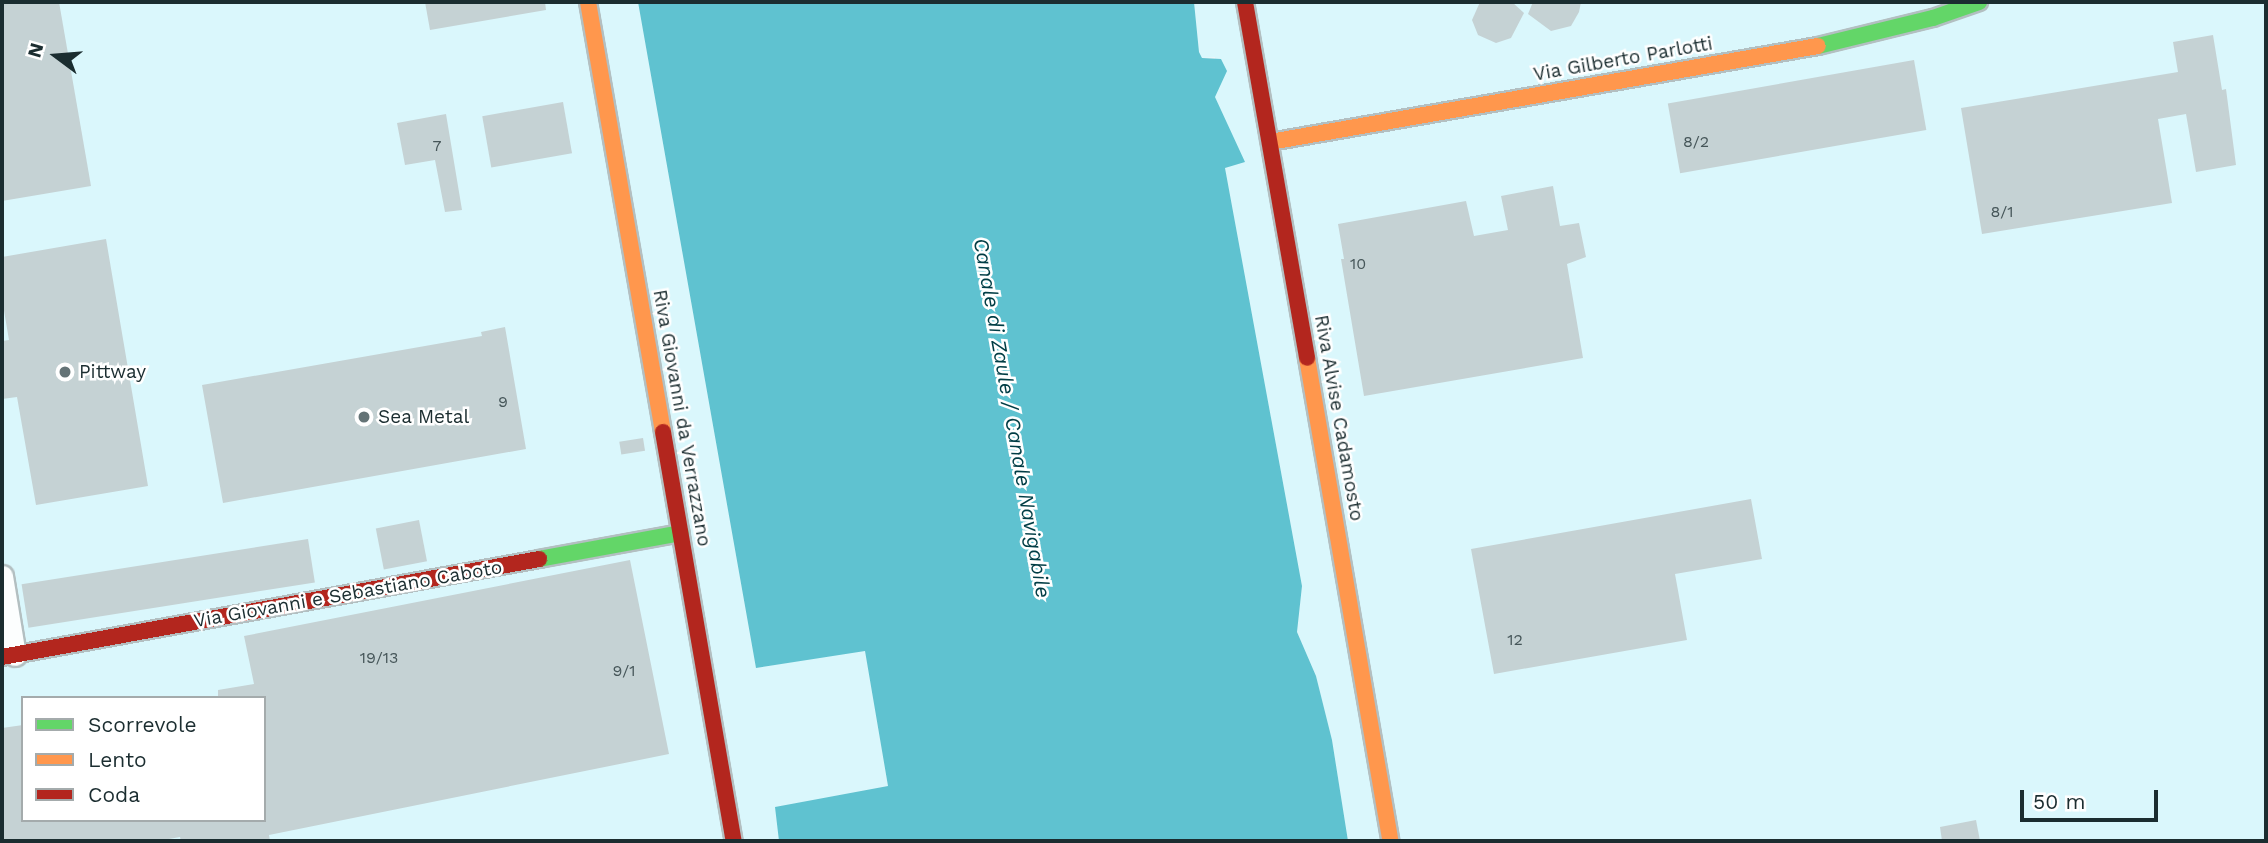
<!DOCTYPE html>
<html>
<head>
<meta charset="utf-8">
<style>
  body { margin:0 }
  #map { position:relative; width:2268px; height:843px; overflow:hidden; background:#edf6f8; font-family:"Work Sans",sans-serif }
  div>[style] { position:absolute }
  .built>* { inset:0; background:#daf7fc }
  .water>* { inset:0; background:#5fc2d0 }
  .building>* { inset:0; background:#c5d2d4; transform-origin:0 0 }
  .roads { filter:drop-shadow(2px 0 #b3bfc1) drop-shadow(-2px 0 #b3bfc1) drop-shadow(0 2px #b3bfc1) drop-shadow(0 -2px #b3bfc1) }
  .street>* { height:21px; margin:-10.5px; padding:0 10.5px; transform-origin:10.5px; border-radius:10.5px; background:#fcfefe }
  .fast>* { height:16px; margin:-8px; padding:0 8px; transform-origin:8px; border-radius:8px; background:#63d668 }
  .slow>* { height:16px; margin:-8px; padding:0 8px; transform-origin:8px; border-radius:8px; background:#ff974d }
  .jam>* { height:16px; margin:-8px; padding:0 8px; transform-origin:8px; border-radius:8px; background:#b3261e }
  .dots>* { width:19px; height:19px; translate:-50% -50%; box-sizing:border-box; border:4px solid #fff; border-radius:50% }
  span { translate:-50% -50%; white-space:nowrap; text-align:center; line-height:1.15; -webkit-text-stroke:5px #fff; paint-order:stroke }
  .number-label { font-size:16px; color:#465659 }
  .number-label span { -webkit-text-stroke-width:0 }
  .street-label { font-size:19px; color:#1b2d30 }
  .poi-label { font-size:19px; color:#1b2d30 }
  .left { translate:0 -50%; text-align:left }
  .water-label { font-size:21px; color:#013d45; font-style:italic }
  .frame { position:absolute; inset:0; border:4px solid #1b2d30; pointer-events:none }
  .legend { position:absolute; left:21px; top:696px; width:245px; height:126px; box-sizing:border-box; background:#fff; border:2px solid #a4abac; margin:0; padding:9px 12px; list-style:none; font-size:21px; color:#1b2d30 }
  .legend li { display:flex; align-items:center; gap:14px; height:35px }
  .legend b { width:35px; border:2px solid #a4abac }
  .north { position:absolute; left:21px; top:21px; width:70px; height:70px; -webkit-text-stroke:5px #fff; paint-order:stroke; rotate:286deg; font-size:19px; font-weight:700; line-height:28px; text-align:center; color:#1b2d30 }
  .north::after { content:''; display:block; margin:auto; width:24px; height:32px; background:#1b2d30; clip-path:polygon(50% 0,100% 100%,50% 72%,0 100%) }
  .scale { position:absolute; left:2020px; top:790px; width:138px; height:32px; box-sizing:border-box; border:4px solid #1b2d30; border-top:0; padding-left:9px; font-size:21px; line-height:24px; white-space:nowrap; color:#1b2d30; -webkit-text-stroke:5px #fff; paint-order:stroke }
</style>
</head>
<body>
<div id="map">
  <div class="built">
    <i style="clip-path:polygon(evenodd,2px 2px,638px 2px,756px 668px,865px 650px,888px 786px,776px 807px,779px 841px,2px 841px,2px 2px,23px 698px,264px 698px,264px 820px,23px 820px,23px 698px)"></i>
    <i style="clip-path:polygon(1194px 2px,2266px 2px,2266px 841px,1348px 841px,1332px 740px,1316px 676px,1297px 632px,1302px 586px,1225px 168px,1244px 161px,1215px 97px,1215px 57px,1202px 58px,1199px 52px)"></i>
  </div>
  <div class="water">
    <i style="clip-path:polygon(638px 2px,1194px 2px,1199px 52px,1202px 58px,1221px 59px,1227px 71px,1215px 97px,1245px 162px,1225px 168px,1302px 586px,1297px 632px,1316px 676px,1332px 740px,1348px 841px,779px 841px,775px 807px,888px 786px,865px 651px,756px 668px)"></i>
  </div>
  <div class="building">
    <i style="clip-path:polygon(2px 2px,59px 2px,91px 186px,2px 201px)"></i>
    <i style="clip-path:polygon(425px 2px,545px 2px,546px 10px,430px 30px)"></i>
    <i style="clip-path:polygon(1480px 2px,1512px 2px,1524px 13px,1511px 38px,1496px 43px,1478px 35px,1472px 20px)"></i>
    <i style="clip-path:polygon(1533px 2px,1581px 2px,1579px 12px,1571px 26px,1551px 31px,1528px 14px)"></i>
    <i style="clip-path:polygon(2213px 35px,2222px 90px,2226px 89px,2236px 165px,2196px 172px,2186px 114px,2158px 119px,2172px 203px,1982px 234px,1961px 108px,2178px 72px,2173px 42px)"></i>
    <i style="left:1914px;top:60px;width:71px;height:250px;rotate:80deg"></i>
    <i style="left:563px;top:102px;width:52px;height:82px;rotate:80deg"></i>
    <i style="clip-path:polygon(446px 114px,462px 210px,445px 212px,435px 160px,405px 165px,397px 123px)"></i>
    <i style="clip-path:polygon(1553px 186px,1560px 226px,1579px 223px,1586px 257px,1567px 264px,1583px 358px,1364px 396px,1341px 259px,1344px 259px,1338px 224px,1466px 201px,1474px 236px,1508px 230px,1501px 196px)"></i>
    <i style="clip-path:polygon(106px 239px,148px 486px,36px 505px,17px 397px,2px 399px,2px 341px,9px 340px,2px 299px,2px 257px)"></i>
    <i style="clip-path:polygon(505px 327px,526px 449px,223px 503px,202px 385px,482px 336px,481px 332px)"></i>
    <i style="left:643px;top:438px;width:13px;height:24px;rotate:81deg"></i>
    <i style="clip-path:polygon(1751px 499px,1762px 559px,1675px 574px,1687px 640px,1494px 674px,1471px 549px)"></i>
    <i style="left:419px;top:520px;width:42px;height:44px;rotate:79deg"></i>
    <i style="left:308px;top:539px;width:44px;height:290px;rotate:81deg"></i>
    <i style="clip-path:polygon(630px 560px,669px 754px,269px 835px,270px 841px,181px 841px,180px 837px,158px 841px,2px 841px,2px 728px,23px 725px,23px 820px,264px 820px,264px 698px,218px 698px,218px 690px,254px 684px,244px 636px)"></i>
    <i style="clip-path:polygon(1976px 820px,1980px 841px,1942px 841px,1940px 827px)"></i>
  </div>
  <div class="roads">
    <div class="street">
      <i style="left:2px;top:576px;width:80px;rotate:80.7deg"></i>
    </div>
    <div class="fast">
      <i style="left:1818px;top:46px;width:118px;rotate:-13.7deg"></i>
      <i style="left:1933px;top:18px;width:49px;rotate:-19.2deg"></i>
      <i style="left:539px;top:559px;width:144px;rotate:-10.4deg"></i>
    </div>
    <div class="slow">
      <i style="left:588px;top:2px;width:436px;rotate:80.1deg"></i>
      <i style="left:1270px;top:142px;width:556px;rotate:-9.94deg"></i>
      <i style="left:1307px;top:358px;width:490px;rotate:80.2deg"></i>
    </div>
    <div class="jam">
      <i style="left:1245px;top:2px;width:361px;rotate:80.1deg"></i>
      <i style="left:663px;top:432px;width:415px;rotate:80.2deg"></i>
      <i style="left:2px;top:657px;width:546px;rotate:-10.34deg"></i>
    </div>
  </div>
  <div class="dots">
    <i style="left:65px;top:372px;background:#647376"></i>
    <i style="left:364px;top:417px;background:#647376"></i>
  </div>
  <div class="number-label">
    <span style="left:1696px;top:142px">8/2</span>
    <span style="left:437px;top:146px">7</span>
    <span style="left:2002px;top:212px">8/1</span>
    <span style="left:1358px;top:264px">10</span>
    <span style="left:503px;top:402px">9</span>
    <span style="left:1515px;top:640px">12</span>
    <span style="left:379px;top:658px">19/13</span>
    <span style="left:624px;top:671px">9/1</span>
  </div>
  <div class="street-label">
    <span style="left:1623px;top:59px;rotate:-10deg">Via Gilberto Parlotti</span>
    <span style="left:682px;top:418px;rotate:80deg">Riva Giovanni da Verrazzano</span>
    <span style="left:1339px;top:418px;rotate:80deg">Riva Alvise Cadamosto</span>
    <span style="left:348px;top:594px;rotate:-10deg">Via Giovanni e Sebastiano Caboto</span>
  </div>
  <div class="poi-label">
    <span class="left" style="left:79px;top:372px">Pittway</span>
    <span class="left" style="left:378px;top:417px">Sea Metal</span>
  </div>
  <div class="water-label">
    <span style="left:1012px;top:418px;rotate:80deg">Canale di Zaule / Canale Navigabile</span>
  </div>
  <div class="frame"></div>
  <ul class="legend">
  <li><b style="height:9px;background:#63d668"></b>Scorrevole</li>
  <li><b style="height:9px;background:#ff974d"></b>Lento</li>
  <li><b style="height:9px;background:#b3261e"></b>Coda</li>
  </ul>
  <div class="north">N</div>
  <div class="scale">50 m</div>
</div>
</body>
</html>
